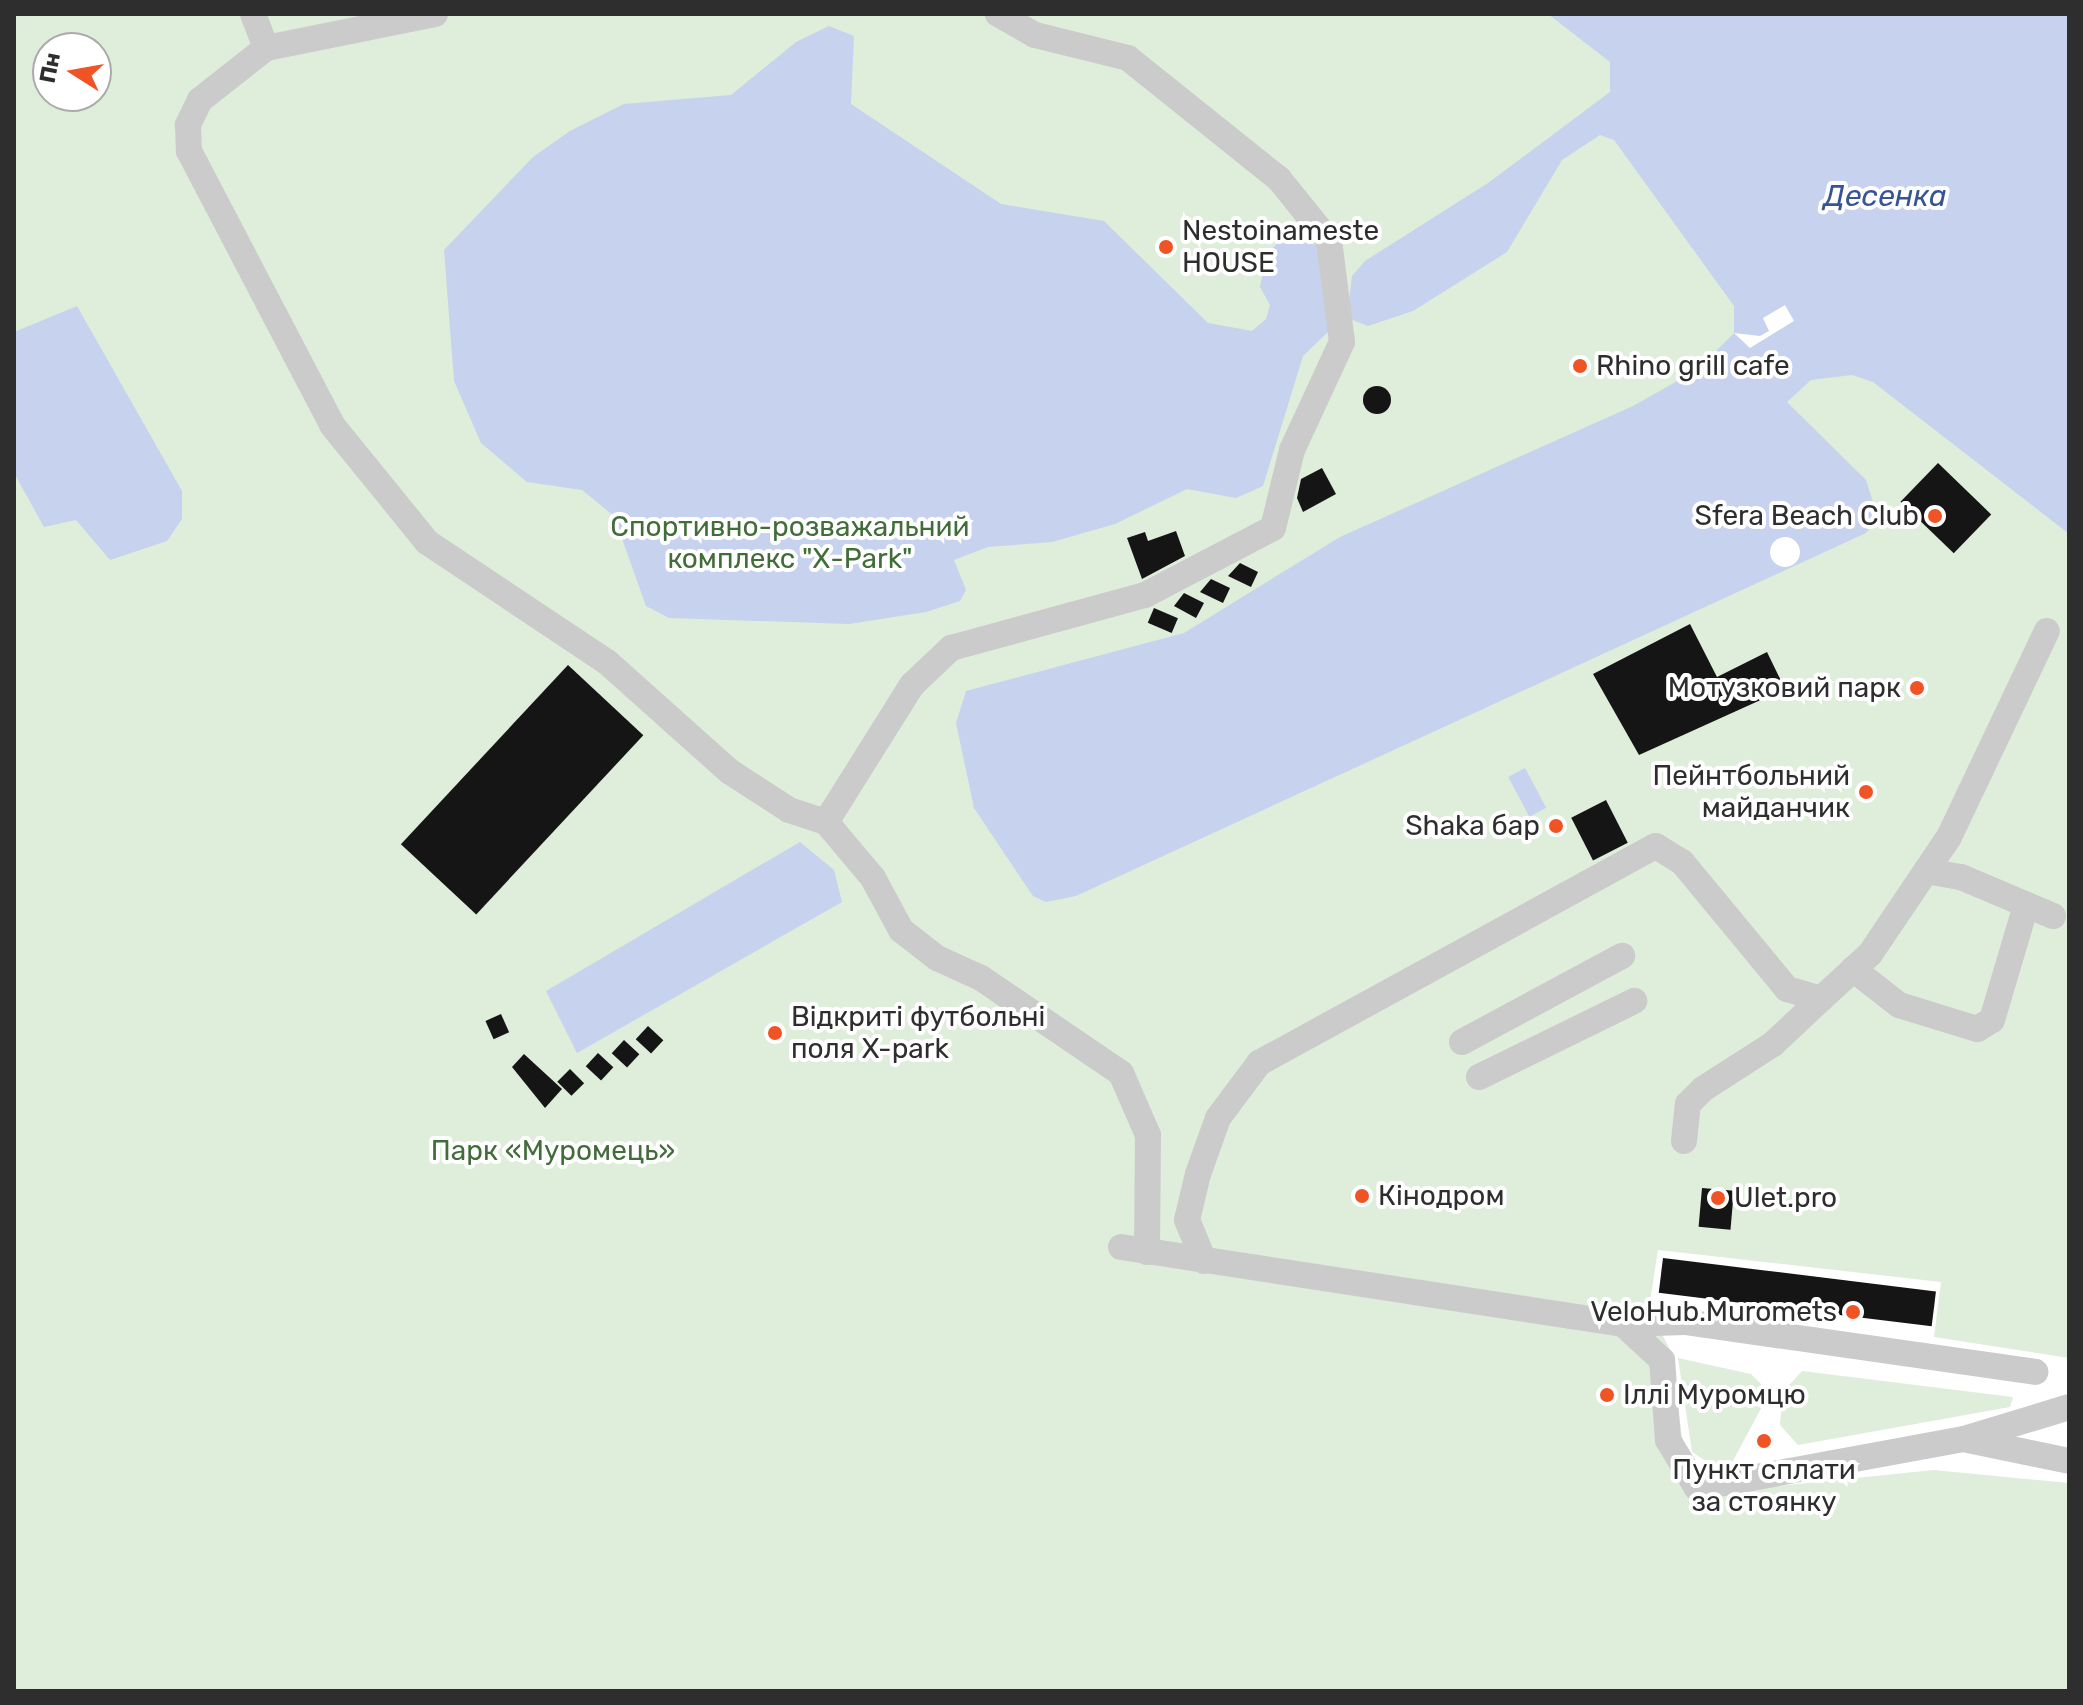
<!DOCTYPE html>
<html>
<head>
<meta charset="utf-8">
<style>
  body { margin:0 }
  #map { position:relative; width:2083px; height:1705px; overflow:hidden; background:#fff; font-family:Rubik,sans-serif }
  div>[style] { position:absolute }
  .green>* { inset:0; background:#dfeddb }
  .water>* { inset:0; background:#c6d2ee; transform-origin:0 0 }
  .pier>* { inset:0; background:#fff }
  .round { border-radius:50% }
  .building>* { inset:0; background:#151515; transform-origin:0 0 }
  .minor>* { height:26px; margin:-13px; padding:0 13px; transform-origin:13px; border-radius:13px; background:#cbcbcb }
  .dots>* { width:22px; height:22px; translate:-50% -50%; box-sizing:border-box; border:4px solid #fff; border-radius:50% }
  span { translate:-50% -50%; white-space:nowrap; text-align:center; line-height:1.15; -webkit-text-stroke:8px #fff; paint-order:stroke }
  .poi-label { font-size:28px; color:#2e2e2e }
  .left { translate:0 -50%; text-align:left }
  .right { translate:-100% -50%; text-align:right }
  .park-label { font-size:28px; color:#416d39 }
  .water-label { font-size:30px; color:#375496; font-style:italic }
  .frame { position:absolute; inset:0; border:16px solid #2e2e2e; pointer-events:none }
  .north { position:absolute; left:32px; top:32px; width:80px; height:80px; box-sizing:border-box; background:#fff; border:2px solid #ababab; border-radius:50%; rotate:281deg; font-size:22px; font-weight:700; line-height:32px; text-align:center; color:#2e2e2e }
  .north::after { content:''; display:block; margin:auto; width:28px; height:36px; background:#f05425; clip-path:polygon(50% 0,100% 100%,50% 72%,0 100%) }
</style>
</head>
<body>
<div id="map">
  <div class="green">
    <i style="clip-path:polygon(evenodd,14px 14px,1666px 14px,1929px 424px,2069px 534px,2069px 1358px,1934px 1337px,1941px 1282px,1658px 1250px,1649px 1308px,1670px 1350px,1684px 1451px,1710px 1493px,1934px 1470px,2069px 1483px,2069px 1691px,14px 1691px,14px 14px,48px 48px,96px 48px,96px 96px,48px 96px,48px 48px)"></i>
    <i style="clip-path:polygon(1678px 1358px,1751px 1374px,1761px 1384px,1766px 1399px,1733px 1461px,1712px 1465px,1692px 1452px)"></i>
    <i style="clip-path:polygon(1802px 1371px,2013px 1397px,2010px 1407px,1798px 1445px,1780px 1425px,1783px 1392px)"></i>
  </div>
  <div class="water">
    <i style="clip-path:polygon(1548px 14px,2069px 14px,2069px 534px,1873px 382px,1852px 375px,1811px 380px,1787px 402px,1866px 480px,1878px 518px,1866px 533px,1076px 896px,1046px 902px,1033px 896px,974px 808px,956px 723px,966px 691px,1184px 633px,1340px 537px,1633px 406px,1697px 370px,1734px 333px,1734px 306px,1614px 140px,1600px 135px,1562px 160px,1507px 252px,1413px 311px,1368px 326px,1347px 318px,1352px 276px,1365px 261px,1488px 183px,1610px 92px,1610px 62px)"></i>
    <i style="clip-path:polygon(829px 26px,854px 36px,851px 104px,1001px 204px,1104px 221px,1208px 323px,1252px 331px,1266px 319px,1270px 305px,1260px 287px,1266px 255px,1287px 233px,1322px 248px,1333px 327px,1303px 356px,1263px 486px,1236px 498px,1187px 489px,1115px 524px,1052px 542px,988px 547px,954px 560px,966px 590px,960px 601px,926px 612px,849px 624px,669px 618px,646px 606px,614px 516px,582px 490px,527px 482px,481px 443px,454px 381px,444px 250px,533px 157px,570px 131px,624px 104px,731px 95px,796px 42px)"></i>
    <i style="clip-path:polygon(77px 306px,182px 491px,182px 519px,167px 541px,110px 560px,76px 520px,44px 527px,14px 473px,14px 332px)"></i>
    <i style="left:1525px;top:768px;width:45px;height:19px;rotate:62deg"></i>
    <i style="clip-path:polygon(800px 842px,834px 870px,842px 902px,577px 1053px,546px 991px)"></i>
  </div>
  <div class="pier">
    <i style="clip-path:polygon(1785px 305px,1794px 321px,1750px 348px,1734px 333px,1760px 336px,1769px 331px,1763px 318px)"></i>
    <i class="round" style="left:1770px;top:537px;width:30px;height:30px"></i>
  </div>
  <div class="building">
    <i class="round" style="left:1363px;top:386px;width:28px;height:28px"></i>
    <i style="left:1938px;top:463px;width:74px;height:54px;rotate:44deg"></i>
    <i style="clip-path:polygon(1322px 468px,1336px 494px,1303px 512px,1297px 498px,1301px 479px)"></i>
    <i style="clip-path:polygon(1176px 531px,1185px 556px,1142px 579px,1127px 538px,1145px 532px,1148px 541px)"></i>
    <i style="clip-path:polygon(1240px 563px,1258px 572px,1251px 587px,1228px 576px)"></i>
    <i style="clip-path:polygon(1211px 579px,1230px 588px,1223px 603px,1200px 592px)"></i>
    <i style="clip-path:polygon(1184px 593px,1204px 603px,1196px 618px,1174px 606px)"></i>
    <i style="left:1154px;top:608px;width:26px;height:16px;rotate:23deg"></i>
    <i style="clip-path:polygon(1690px 624px,1717px 677px,1767px 652px,1785px 689px,1639px 755px,1593px 674px)"></i>
    <i style="left:568px;top:665px;width:103px;height:245px;rotate:43deg"></i>
    <i style="left:1606px;top:800px;width:48px;height:39px;rotate:63deg"></i>
    <i style="left:501px;top:1014px;width:20px;height:17px;rotate:66deg"></i>
    <i style="left:648px;top:1026px;width:21px;height:18px;rotate:43deg"></i>
    <i style="left:624px;top:1040px;width:21px;height:18px;rotate:43deg"></i>
    <i style="left:598px;top:1053px;width:21px;height:18px;rotate:43deg"></i>
    <i style="clip-path:polygon(524px 1054px,562px 1089px,545px 1108px,512px 1067px)"></i>
    <i style="left:570px;top:1069px;width:20px;height:18px;rotate:45deg"></i>
    <i style="left:1702px;top:1188px;width:32px;height:39px;rotate:5deg"></i>
    <i style="left:1663px;top:1258px;width:275px;height:35px;rotate:7deg"></i>
  </div>
  <div class="minor">
    <i style="left:253px;top:14px;width:36px;rotate:69deg"></i>
    <i style="left:435px;top:14px;width:172px;rotate:168.6deg"></i>
    <i style="left:266px;top:48px;width:84px;rotate:141.8deg"></i>
    <i style="left:200px;top:100px;width:28px;rotate:116deg"></i>
    <i style="left:188px;top:125px;width:26px;rotate:88deg"></i>
    <i style="left:189px;top:151px;width:309px;rotate:62.4deg"></i>
    <i style="left:332px;top:425px;width:151px;rotate:50.9deg"></i>
    <i style="left:427px;top:542px;width:216px;rotate:33.7deg"></i>
    <i style="left:607px;top:662px;width:164px;rotate:41.8deg"></i>
    <i style="left:729px;top:771px;width:72px;rotate:33deg"></i>
    <i style="left:789px;top:810px;width:39px;rotate:18deg"></i>
    <i style="left:826px;top:822px;width:73px;rotate:50deg"></i>
    <i style="left:873px;top:878px;width:59px;rotate:61.7deg"></i>
    <i style="left:901px;top:930px;width:46px;rotate:37.9deg"></i>
    <i style="left:937px;top:958px;width:48px;rotate:24.4deg"></i>
    <i style="left:981px;top:978px;width:169px;rotate:34.2deg"></i>
    <i style="left:1121px;top:1073px;width:68px;rotate:66.5deg"></i>
    <i style="left:1148px;top:1135px;width:117px;rotate:90.5deg"></i>
    <i style="left:826px;top:822px;width:162px;rotate:-57.9deg"></i>
    <i style="left:912px;top:685px;width:54px;rotate:-43.5deg"></i>
    <i style="left:951px;top:648px;width:201px;rotate:-15.3deg"></i>
    <i style="left:1145px;top:595px;width:144px;rotate:-27.6deg"></i>
    <i style="left:1273px;top:528px;width:80px;rotate:-76.3deg"></i>
    <i style="left:1292px;top:450px;width:119px;rotate:-65.2deg"></i>
    <i style="left:1342px;top:342px;width:102px;rotate:-97.3deg"></i>
    <i style="left:1329px;top:241px;width:80px;rotate:-128.9deg"></i>
    <i style="left:1279px;top:179px;width:193px;rotate:-141.3deg"></i>
    <i style="left:1128px;top:58px;width:96px;rotate:-166.1deg"></i>
    <i style="left:1035px;top:35px;width:43px;rotate:-150.4deg"></i>
    <i style="left:1926px;top:871px;width:36px;rotate:10deg"></i>
    <i style="left:1961px;top:877px;width:100px;rotate:23deg"></i>
    <i style="left:1853px;top:969px;width:58px;rotate:38deg"></i>
    <i style="left:1899px;top:1005px;width:82px;rotate:17.1deg"></i>
    <i style="left:1977px;top:1029px;width:17px;rotate:-31deg"></i>
    <i style="left:1992px;top:1020px;width:120px;rotate:-73.5deg"></i>
    <i style="left:1462px;top:1042px;width:182px;rotate:-28.3deg"></i>
    <i style="left:1479px;top:1077px;width:173px;rotate:-26.1deg"></i>
    <i style="left:1684px;top:1141px;width:37px;rotate:-84deg"></i>
    <i style="left:1688px;top:1104px;width:21px;rotate:-45deg"></i>
    <i style="left:1703px;top:1089px;width:83px;rotate:-32.7deg"></i>
    <i style="left:1773px;top:1044px;width:66px;rotate:-43.2deg"></i>
    <i style="left:1121px;top:1247px;width:508px;rotate:8.72deg"></i>
    <i style="left:1623px;top:1324px;width:62px;rotate:-1.8deg"></i>
    <i style="left:1685px;top:1322px;width:354px;rotate:8.1deg"></i>
    <i style="left:1204px;top:1261px;width:44px;rotate:-112.5deg"></i>
    <i style="left:1187px;top:1220px;width:47px;rotate:-76.6deg"></i>
    <i style="left:1198px;top:1174px;width:59px;rotate:-70.3deg"></i>
    <i style="left:1218px;top:1118px;width:69px;rotate:-53.3deg"></i>
    <i style="left:1259px;top:1063px;width:452px;rotate:-28.7deg"></i>
    <i style="left:1656px;top:846px;width:31px;rotate:32deg"></i>
    <i style="left:1682px;top:862px;width:165px;rotate:50.4deg"></i>
    <i style="left:1787px;top:989px;width:35px;rotate:16deg"></i>
    <i style="left:1821px;top:999px;width:67px;rotate:-42.6deg"></i>
    <i style="left:1870px;top:954px;width:141px;rotate:-56deg"></i>
    <i style="left:1949px;top:837px;width:228px;rotate:-64.6deg"></i>
    <i style="left:1623px;top:1324px;width:53px;rotate:42.7deg"></i>
    <i style="left:1662px;top:1360px;width:80px;rotate:85.7deg"></i>
    <i style="left:1668px;top:1440px;width:56px;rotate:58.9deg"></i>
    <i style="left:1697px;top:1488px;width:271px;rotate:-10.4deg"></i>
    <i style="left:1964px;top:1439px;width:110px;rotate:-16.9deg"></i>
    <i style="left:1968px;top:1440px;width:103px;rotate:11.7deg"></i>
  </div>
  <div class="dots">
    <i style="left:1166px;top:247px;background:#f05425"></i>
    <i style="left:1580px;top:366px;background:#f05425"></i>
    <i style="left:1935px;top:516px;background:#f05425"></i>
    <i style="left:1917px;top:688px;background:#f05425"></i>
    <i style="left:1866px;top:792px;background:#f05425"></i>
    <i style="left:1556px;top:826px;background:#f05425"></i>
    <i style="left:775px;top:1033px;background:#f05425"></i>
    <i style="left:1362px;top:1196px;background:#f05425"></i>
    <i style="left:1718px;top:1198px;background:#f05425"></i>
    <i style="left:1853px;top:1312px;background:#f05425"></i>
    <i style="left:1607px;top:1395px;background:#f05425"></i>
    <i style="left:1764px;top:1441px;background:#f05425"></i>
  </div>
  <div class="poi-label">
    <span class="left" style="left:1182px;top:247px">Nestoinameste<br>HOUSE</span>
    <span class="left" style="left:1596px;top:366px">Rhino grill cafe</span>
    <span class="right" style="left:1919px;top:516px">Sfera Beach Club</span>
    <span class="right" style="left:1901px;top:688px">Мотузковий парк</span>
    <span class="right" style="left:1850px;top:792px">Пейнтбольний<br>майданчик</span>
    <span class="right" style="left:1540px;top:826px">Shaka бар</span>
    <span class="left" style="left:791px;top:1033px">Відкриті футбольні<br>поля X-park</span>
    <span class="left" style="left:1378px;top:1196px">Кінодром</span>
    <span class="left" style="left:1734px;top:1198px">Ulet.pro</span>
    <span class="right" style="left:1837px;top:1312px">VeloHub.Muromets</span>
    <span class="left" style="left:1623px;top:1395px">Іллі Муромцю</span>
    <span style="left:1764px;top:1486px">Пункт сплати<br>за стоянку</span>
  </div>
  <div class="park-label">
    <span style="left:790px;top:543px">Спортивно-розважальний<br>комплекс "Х-Park"</span>
    <span style="left:553px;top:1151px">Парк «Муромець»</span>
  </div>
  <div class="water-label">
    <span style="left:1885px;top:196px">Десенка</span>
  </div>
  <div class="frame"></div>
  <div class="north">Пн</div>
</div>
</body>
</html>
